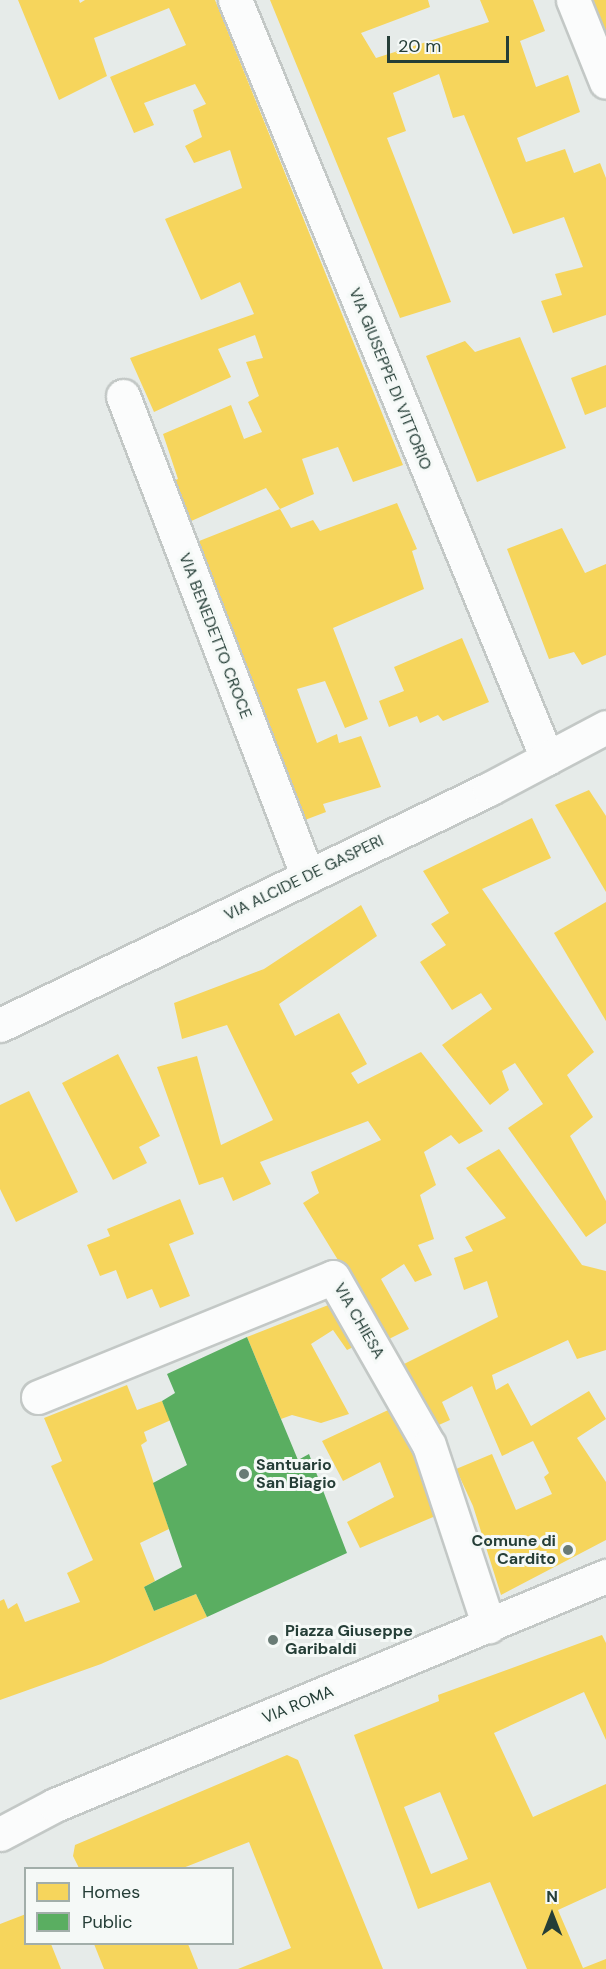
<!DOCTYPE html>
<html>
<head>
<meta charset="utf-8">
<style>
  body { margin:0 }
  #map { position:relative; width:606px; height:1969px; overflow:hidden; background:#e6ebe9; font-family:"DM Sans",sans-serif }
  div>[style] { position:absolute }
  .homes>* { inset:0; background:#f6d55c }
  .public>* { inset:0; background:#5aae61 }
  .roads { filter:drop-shadow(2px 0 #c3c8c6) drop-shadow(-2px 0 #c3c8c6) drop-shadow(0 2px #c3c8c6) drop-shadow(0 -2px #c3c8c6) }
  .street>* { height:33px; margin:-16.5px; padding:0 16.5px; transform-origin:16.5px; border-radius:16.5px; background:#fbfcfc }
  .secondary>* { height:33px; margin:-16.5px; padding:0 16.5px; transform-origin:16.5px; border-radius:16.5px; background:#fbfcfc }
  .dots>* { width:16px; height:16px; translate:-50% -50%; box-sizing:border-box; border:3px solid #f5f9f7; border-radius:50% }
  span { translate:-50% -50%; white-space:nowrap; text-align:center; line-height:1.15; -webkit-text-stroke:6px #f5f9f7; paint-order:stroke }
  .street-label { font-size:16px; color:#253e37 }
  .poi-label { font-size:16px; color:#253e37; font-weight:700 }
  .left { translate:0 -50%; text-align:left }
  .right { translate:-100% -50%; text-align:right }
  .legend { position:absolute; left:24px; top:1867px; width:210px; height:78px; box-sizing:border-box; background:#f5f9f7; border:2px solid #a2aeaa; margin:0; padding:8px 10px; list-style:none; font-size:18px; color:#253e37 }
  .legend li { display:flex; align-items:center; gap:12px; height:30px }
  .legend b { width:30px; border:2px solid #a2aeaa }
  .north { position:absolute; left:522px; top:1885px; width:60px; height:60px; -webkit-text-stroke:4px #f5f9f7; paint-order:stroke; rotate:0deg; font-size:16px; font-weight:700; line-height:24px; text-align:center; color:#253e37 }
  .north::after { content:''; display:block; margin:auto; width:21px; height:27px; background:#253e37; clip-path:polygon(50% 0,100% 100%,50% 72%,0 100%) }
  .scale { position:absolute; left:387px; top:36px; width:122px; height:27px; box-sizing:border-box; border:3px solid #253e37; border-top:0; padding-left:8px; font-size:18px; line-height:21px; white-space:nowrap; color:#253e37; -webkit-text-stroke:4px #f5f9f7; paint-order:stroke }
</style>
</head>
<body>
<div id="map">
  <div class="homes">
    <i style="clip-path:polygon(18px 0,79px 0,80px 3px,85px 0,215px 0,403px 465px,353px 482px,338px 447px,302px 459px,314px 494px,280px 509px,266px 488px,189px 522px,173px 481px,178px 479px,163px 434px,231px 405px,244px 439px,262px 432px,248px 402px,259px 396px,246px 362px,263px 358px,255px 335px,218px 349px,231px 377px,154px 412px,130px 358px,254px 314px,240px 282px,201px 300px,165px 219px,242px 188px,230px 150px,194px 163px,185px 146px,202px 137px,193px 110px,206px 104px,195px 84px,144px 103px,154px 125px,134px 133px,110px 77px,186px 45px,169px 8px,94px 38px,107px 76px,59px 100px)"></i>
    <i style="clip-path:polygon(270px 0,428px 0,430px 7px,361px 33px,376px 58px,489px 22px,480px 0,533px 0,545px 31px,520px 41px,536px 87px,568px 75px,580px 112px,517px 138px,526px 162px,565px 149px,574px 173px,600px 163px,606px 178px,606px 315px,553px 333px,541px 301px,562px 295px,555px 274px,583px 267px,564px 217px,513px 234px,464px 115px,453px 118px,439px 74px,393px 93px,406px 131px,387px 138px,451px 302px,400px 318px)"></i>
    <i style="clip-path:polygon(592px 0,606px 0,606px 34px)"></i>
    <i style="clip-path:polygon(520px 337px,566px 448px,477px 482px,426px 356px,465px 341px,475px 352px)"></i>
    <i style="clip-path:polygon(606px 365px,606px 407px,585px 415px,571px 378px)"></i>
    <i style="clip-path:polygon(397px 503px,417px 549px,412px 551px,424px 589px,333px 628px,368px 719px,345px 728px,325px 681px,297px 689px,317px 743px,337px 734px,339px 743px,361px 736px,381px 787px,323px 804px,326px 812px,297px 823px,184px 547px,280px 509px,291px 528px,313px 520px,320px 531px)"></i>
    <i style="clip-path:polygon(562px 528px,585px 573px,606px 564px,606px 655px,582px 665px,574px 652px,549px 659px,507px 549px)"></i>
    <i style="clip-path:polygon(462px 638px,489px 702px,443px 721px,438px 715px,420px 723px,417px 716px,389px 727px,379px 701px,404px 691px,394px 667px)"></i>
    <i style="clip-path:polygon(589px 790px,606px 816px,606px 892px,555px 805px)"></i>
    <i style="clip-path:polygon(532px 818px,551px 858px,482px 889px,594px 1052px,567px 1075px,593px 1117px,570px 1136px,606px 1201px,606px 1223px,586px 1237px,508px 1128px,543px 1104px,515px 1063px,502px 1071px,509px 1090px,490px 1105px,442px 1045px,492px 1009px,481px 993px,452px 1010px,420px 962px,446px 945px,431px 924px,449px 913px,423px 871px)"></i>
    <i style="clip-path:polygon(606px 902px,606px 1021px,554px 933px)"></i>
    <i style="clip-path:polygon(361px 905px,377px 936px,279px 1004px,295px 1036px,339px 1013px,367px 1064px,351px 1073px,358px 1084px,421px 1052px,483px 1131px,459px 1144px,451px 1135px,424px 1152px,436px 1185px,420px 1195px,434px 1239px,418px 1245px,432px 1275px,415px 1282px,404px 1264px,381px 1279px,409px 1329px,387px 1340px,303px 1203px,319px 1193px,311px 1172px,381px 1140px,368px 1121px,260px 1162px,271px 1184px,233px 1201px,223px 1177px,199px 1185px,157px 1067px,197px 1056px,221px 1145px,273px 1120px,227px 1025px,182px 1039px,174px 1003px,264px 969px)"></i>
    <i style="clip-path:polygon(118px 1054px,160px 1136px,139px 1147px,147px 1163px,113px 1180px,62px 1083px)"></i>
    <i style="clip-path:polygon(29px 1091px,78px 1192px,16px 1222px,0 1189px,0 1105px)"></i>
    <i style="clip-path:polygon(499px 1149px,582px 1265px,606px 1271px,606px 1350px,577px 1359px,568px 1340px,492px 1375px,496px 1390px,508px 1383px,531px 1426px,589px 1391px,606px 1419px,577px 1438px,606px 1482px,606px 1540px,501px 1595px,473px 1506px,456px 1469px,492px 1454px,516px 1510px,552px 1494px,544px 1477px,549px 1473px,533px 1441px,502px 1456px,472px 1386px,442px 1402px,450px 1420px,432px 1428px,402px 1365px,498px 1317px,487px 1281px,464px 1290px,454px 1258px,473px 1251px,465px 1237px,506px 1218px,466px 1168px)"></i>
    <i style="clip-path:polygon(180px 1199px,194px 1234px,169px 1244px,190px 1296px,160px 1308px,152px 1289px,127px 1299px,116px 1270px,100px 1276px,87px 1245px,110px 1236px,107px 1229px)"></i>
    <i style="clip-path:polygon(336px 1302px,362px 1343px,347px 1350px,333px 1330px,311px 1344px,349px 1414px,321px 1423px,292px 1415px,281px 1419px,247px 1337px)"></i>
    <i style="clip-path:polygon(127px 1385px,137px 1410px,162px 1401px,171px 1420px,144px 1432px,147px 1441px,141px 1445px,169px 1529px,140px 1543px,155px 1581px,144px 1587px,154px 1611px,196px 1594px,207px 1617px,101px 1664px,0 1700px,0 1601px,4px 1599px,8px 1609px,17px 1603px,25px 1622px,80px 1602px,67px 1573px,93px 1560px,51px 1466px,62px 1461px,44px 1418px)"></i>
    <i style="clip-path:polygon(401px 1404px,445px 1512px,360px 1548px,347px 1522px,394px 1497px,380px 1462px,343px 1481px,322px 1441px)"></i>
    <i style="clip-path:polygon(evenodd,602px 1635px,606px 1643px,606px 1740px,584px 1692px,494px 1733px,533px 1817px,606px 1784px,606px 1888px,558px 1910px,583px 1968px,606px 1959px,606px 1969px,527px 1969px,490px 1882px,418px 1909px,354px 1735px,439px 1701px,438px 1695px,602px 1635px,440px 1792px,468px 1859px,431px 1874px,404px 1807px,440px 1792px)"></i>
    <i style="clip-path:polygon(287px 1755px,298px 1760px,383px 1969px,238px 1969px,291px 1948px,249px 1842px,183px 1868px,79px 1868px,73px 1856px,75px 1845px)"></i>
    <i style="clip-path:polygon(26px 1914px,26px 1944px,51px 1944px,61px 1969px,0 1969px,0 1924px)"></i>
    <i style="clip-path:polygon(94px 1944px,188px 1944px,198px 1969px,104px 1969px)"></i>
  </div>
  <div class="public">
    <i style="clip-path:polygon(247px 1337px,298px 1460px,309px 1454px,347px 1553px,207px 1617px,196px 1594px,154px 1611px,144px 1587px,182px 1567px,153px 1483px,187px 1465px,162px 1401px,175px 1393px,167px 1374px)"></i>
  </div>
  <div class="roads">
    <div class="street">
      <i style="left:235px;top:0;width:820px;rotate:67.63deg"></i>
      <i style="left:573px;top:0;width:88px;rotate:68.1deg"></i>
      <i style="left:123px;top:396px;width:515px;rotate:68.96deg"></i>
      <i style="left:38px;top:1397px;width:318px;rotate:-22.1deg"></i>
      <i style="left:333px;top:1277px;width:193px;rotate:60.3deg"></i>
      <i style="left:429px;top:1445px;width:191px;rotate:71.7deg"></i>
    </div>
    <div class="secondary">
      <i style="left:0;top:1025px;width:543px;rotate:-25.76deg"></i>
      <i style="left:489px;top:789px;width:132px;rotate:-27.9deg"></i>
      <i style="left:0;top:1834px;width:62px;rotate:-27.8deg"></i>
      <i style="left:55px;top:1805px;width:597px;rotate:-22.57deg"></i>
    </div>
  </div>
  <div class="dots">
    <i style="left:244px;top:1474px;background:#697b75"></i>
    <i style="left:568px;top:1550px;background:#697b75"></i>
    <i style="left:273px;top:1640px;background:#697b75"></i>
  </div>
  <div class="street-label">
    <span style="left:390px;top:379px;rotate:68deg">VIA GIUSEPPE DI VITTORIO</span>
    <span style="left:215px;top:636px;rotate:69deg">VIA BENEDETTO CROCE</span>
    <span style="left:304px;top:878px;rotate:-26deg">VIA ALCIDE DE GASPERI</span>
    <span style="left:359px;top:1321px;rotate:60deg">VIA CHIESA</span>
    <span style="left:298px;top:1705px;rotate:-22deg">VIA ROMA</span>
  </div>
  <div class="poi-label">
    <span class="left" style="left:256px;top:1474px">Santuario<br>San Biagio</span>
    <span class="right" style="left:556px;top:1550px">Comune di<br>Cardito</span>
    <span class="left" style="left:285px;top:1640px">Piazza Giuseppe<br>Garibaldi</span>
  </div>
  <ul class="legend">
  <li><b style="height:16px;background:#f6d55c"></b>Homes</li>
  <li><b style="height:16px;background:#5aae61"></b>Public</li>
  </ul>
  <div class="north">N</div>
  <div class="scale">20 m</div>
</div>
</body>
</html>
